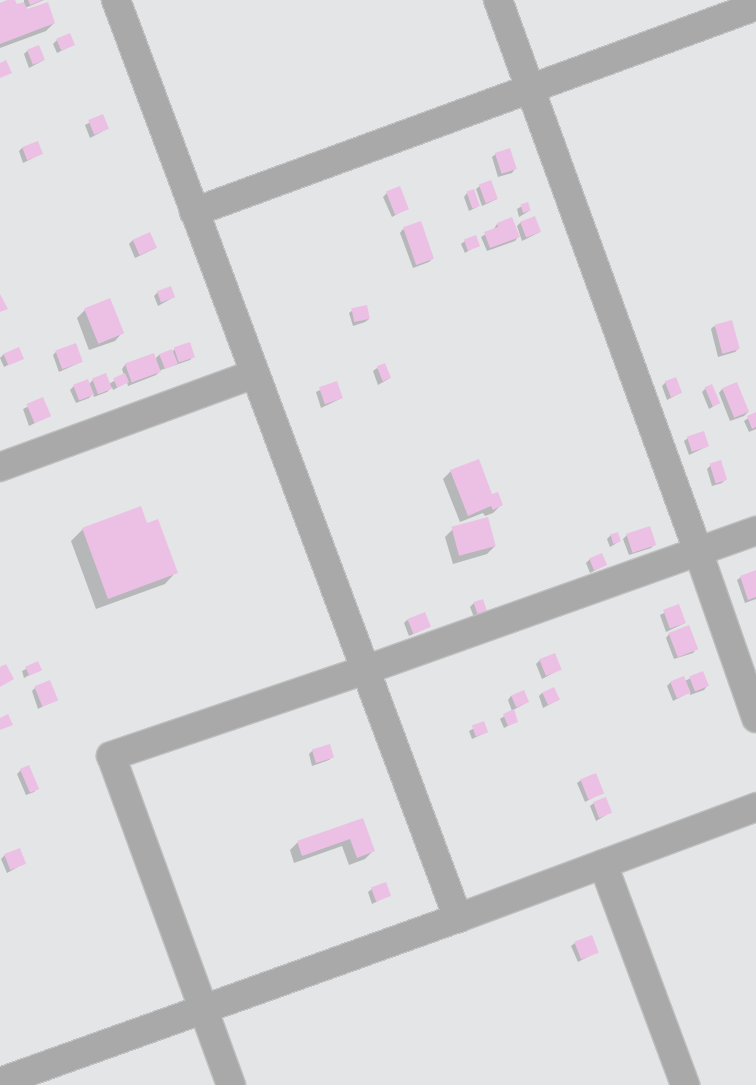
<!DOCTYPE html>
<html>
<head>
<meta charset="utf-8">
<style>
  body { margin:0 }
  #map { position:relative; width:756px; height:1085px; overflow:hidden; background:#e4e5e6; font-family:Manrope,sans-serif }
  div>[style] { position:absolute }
  .shadow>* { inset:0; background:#0003 }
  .building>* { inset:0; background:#ecc0e5; transform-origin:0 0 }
  .roads { filter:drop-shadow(1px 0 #bfc0c1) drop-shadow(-1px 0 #bfc0c1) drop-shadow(0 1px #bfc0c1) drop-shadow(0 -1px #bfc0c1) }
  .minor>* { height:28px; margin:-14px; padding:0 14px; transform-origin:14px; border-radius:14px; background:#aaa9a9 }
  span { translate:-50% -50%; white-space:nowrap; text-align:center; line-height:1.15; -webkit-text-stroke:4.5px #e4e5e6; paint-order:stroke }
</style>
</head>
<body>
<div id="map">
  <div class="shadow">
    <i style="clip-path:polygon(11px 0,14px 0,16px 6px,24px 3px,24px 0,44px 0,25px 8px,54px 23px,46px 31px,0 48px,0 4px)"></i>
    <i style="clip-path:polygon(57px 40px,73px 45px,57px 53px,53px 44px)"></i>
    <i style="clip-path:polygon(27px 51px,44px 60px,29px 68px,24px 54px)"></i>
    <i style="clip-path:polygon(102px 116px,107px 129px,90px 138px,85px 125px)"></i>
    <i style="clip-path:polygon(22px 148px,41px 154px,23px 163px,19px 151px)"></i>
    <i style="clip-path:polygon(496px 154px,515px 169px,512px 173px,498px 177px,492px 157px)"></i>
    <i style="clip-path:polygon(480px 186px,497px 199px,482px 206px,476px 189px)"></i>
    <i style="clip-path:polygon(387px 193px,408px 208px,392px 217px,383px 197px)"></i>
    <i style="clip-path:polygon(467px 193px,479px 206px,469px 211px,464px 197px)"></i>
    <i style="clip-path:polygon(527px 203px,529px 211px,519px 217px,517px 209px)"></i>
    <i style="clip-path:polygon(521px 222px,540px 232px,522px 241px,517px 226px)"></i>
    <i style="clip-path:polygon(497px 224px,518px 237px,515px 241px,487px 251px,481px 237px,494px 229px)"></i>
    <i style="clip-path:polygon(403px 229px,433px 258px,429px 262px,413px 268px,400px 233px)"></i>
    <i style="clip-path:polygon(133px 240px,156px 248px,135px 258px,129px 244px)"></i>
    <i style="clip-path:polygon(465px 241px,478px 245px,465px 253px,461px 244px)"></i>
    <i style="clip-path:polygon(158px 292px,174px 297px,158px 306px,154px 296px)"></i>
    <i style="clip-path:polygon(85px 310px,122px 333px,115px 341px,89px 350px,77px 318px)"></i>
    <i style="clip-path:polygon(353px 310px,369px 319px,365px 322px,353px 326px,349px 313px)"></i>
    <i style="clip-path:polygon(714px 326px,738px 349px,735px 352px,718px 357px,711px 329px)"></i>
    <i style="clip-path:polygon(175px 349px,194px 356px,190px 360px,161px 370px,156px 375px,128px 386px,127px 382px,113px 390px,112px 387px,107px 392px,94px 397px,93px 394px,89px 398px,76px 403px,70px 390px,74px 386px,89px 384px,93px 380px,109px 384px,124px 375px,122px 369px,125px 365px,153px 355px,155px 359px,160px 354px,172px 352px)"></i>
    <i style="clip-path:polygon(56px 352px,81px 362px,59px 372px,53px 355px)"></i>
    <i style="clip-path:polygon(4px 354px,22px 358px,4px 367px,0 358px)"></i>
    <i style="clip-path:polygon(377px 368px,390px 378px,378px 385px,373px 371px)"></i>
    <i style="clip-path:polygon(336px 382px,342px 398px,321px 408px,316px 392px)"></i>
    <i style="clip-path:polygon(666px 382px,680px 393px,667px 400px,662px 386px)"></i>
    <i style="clip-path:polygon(706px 388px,719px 403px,709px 409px,702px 392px)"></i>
    <i style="clip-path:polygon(722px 389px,748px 412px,744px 416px,730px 421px,719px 393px)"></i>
    <i style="clip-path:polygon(43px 399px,49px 416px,29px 426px,23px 409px)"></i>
    <i style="clip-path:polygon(756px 413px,756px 429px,749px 432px,744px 421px)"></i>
    <i style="clip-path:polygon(688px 438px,708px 446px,689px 455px,684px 441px)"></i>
    <i style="clip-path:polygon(711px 465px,726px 479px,722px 483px,712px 486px,707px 469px)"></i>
    <i style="clip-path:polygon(451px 471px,492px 495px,501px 505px,493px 513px,485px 516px,483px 513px,460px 522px,443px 479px)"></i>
    <i style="clip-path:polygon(146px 525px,176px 572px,165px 584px,96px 609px,71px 541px,83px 529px)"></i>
    <i style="clip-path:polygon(453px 529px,495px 546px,487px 554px,453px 564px,445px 537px)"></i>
    <i style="clip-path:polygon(611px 535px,620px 541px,610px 547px,607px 539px)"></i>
    <i style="clip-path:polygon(627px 535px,655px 544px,651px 548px,629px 555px,623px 539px)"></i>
    <i style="clip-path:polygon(590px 559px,605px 565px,590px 573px,586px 563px)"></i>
    <i style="clip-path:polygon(756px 575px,756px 599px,745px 603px,737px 580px,741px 577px)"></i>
    <i style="clip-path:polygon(474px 603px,486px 611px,474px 617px,470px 607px)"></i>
    <i style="clip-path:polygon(678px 606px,685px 623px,666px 632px,660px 615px)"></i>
    <i style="clip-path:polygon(407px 620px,429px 627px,409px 636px,404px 623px)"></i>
    <i style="clip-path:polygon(669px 634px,696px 649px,693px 653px,674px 659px,666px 638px)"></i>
    <i style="clip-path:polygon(540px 660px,561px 669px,542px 679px,536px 664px)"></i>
    <i style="clip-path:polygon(38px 663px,40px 669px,24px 678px,22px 671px)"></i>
    <i style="clip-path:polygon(702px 672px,707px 686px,704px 690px,690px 695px,690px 692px,673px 701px,667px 686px,671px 682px,685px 681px)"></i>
    <i style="clip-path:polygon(35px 688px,56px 699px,38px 709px,32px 691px)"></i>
    <i style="clip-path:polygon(542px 693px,558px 700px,543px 708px,539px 696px)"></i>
    <i style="clip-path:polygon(511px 696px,528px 702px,513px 710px,517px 721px,504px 728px,500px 719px,512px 711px,508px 700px)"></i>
    <i style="clip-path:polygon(484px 723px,487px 732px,472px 739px,469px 731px)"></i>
    <i style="clip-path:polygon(329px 745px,333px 756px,329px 760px,312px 766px,309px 754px,312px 751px)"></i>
    <i style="clip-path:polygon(21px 770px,37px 789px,34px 792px,26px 795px,17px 774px)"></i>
    <i style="clip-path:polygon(581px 780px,602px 793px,585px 802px,577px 783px)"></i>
    <i style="clip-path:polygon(594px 803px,611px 812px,596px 821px,590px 806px)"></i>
    <i style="clip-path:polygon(362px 820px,373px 851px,365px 859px,349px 865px,342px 846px,294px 863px,290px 850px,297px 843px)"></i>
    <i style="clip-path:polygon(5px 855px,25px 863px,7px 873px,1px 859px)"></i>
    <i style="clip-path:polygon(372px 889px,390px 895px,372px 904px,368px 892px)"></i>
    <i style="clip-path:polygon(575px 943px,597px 952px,578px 962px,571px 946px)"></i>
  </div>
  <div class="building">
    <i style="clip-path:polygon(7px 0,15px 0,17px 4px,24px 2px,27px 9px,48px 2px,55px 23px,0 44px,0 3px)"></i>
    <i style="clip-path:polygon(28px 0,43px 0,30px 5px)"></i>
    <i style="left:70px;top:33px;width:13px;height:15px;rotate:67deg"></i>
    <i style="left:39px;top:45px;width:16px;height:13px;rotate:68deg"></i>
    <i style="clip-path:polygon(6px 60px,12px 73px,0 78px,0 63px)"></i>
    <i style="left:103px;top:114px;width:16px;height:16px;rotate:68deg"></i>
    <i style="left:38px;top:141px;width:14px;height:17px;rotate:69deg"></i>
    <i style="left:510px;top:148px;width:22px;height:16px;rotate:72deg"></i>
    <i style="left:491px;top:180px;width:20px;height:13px;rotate:70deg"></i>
    <i style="left:400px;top:186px;width:25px;height:15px;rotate:69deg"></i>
    <i style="left:474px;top:189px;width:18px;height:8px;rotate:71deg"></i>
    <i style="left:528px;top:202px;width:9px;height:8px;rotate:72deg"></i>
    <i style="left:535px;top:216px;width:17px;height:16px;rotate:69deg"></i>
    <i style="clip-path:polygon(512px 217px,520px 237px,490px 248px,484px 232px,498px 227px,497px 223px)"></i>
    <i style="left:421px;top:221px;width:40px;height:19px;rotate:71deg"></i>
    <i style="left:150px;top:232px;width:17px;height:19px;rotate:66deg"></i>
    <i style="left:476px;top:235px;width:12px;height:13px;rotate:70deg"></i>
    <i style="left:171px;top:286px;width:12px;height:15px;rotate:70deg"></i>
    <i style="clip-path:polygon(0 294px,8px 309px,0 312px)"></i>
    <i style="left:110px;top:298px;width:38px;height:28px;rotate:68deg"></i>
    <i style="left:367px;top:305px;width:14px;height:16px;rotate:78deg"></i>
    <i style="left:732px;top:320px;width:30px;height:18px;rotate:75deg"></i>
    <i style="left:190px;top:342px;width:16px;height:17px;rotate:72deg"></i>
    <i style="left:76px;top:343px;width:20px;height:22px;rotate:70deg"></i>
    <i style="left:19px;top:347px;width:13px;height:17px;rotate:67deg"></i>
    <i style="left:172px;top:349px;width:16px;height:14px;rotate:68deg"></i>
    <i style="left:154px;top:353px;width:20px;height:31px;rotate:70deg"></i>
    <i style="left:385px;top:363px;width:16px;height:9px;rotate:68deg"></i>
    <i style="left:106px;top:373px;width:17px;height:15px;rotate:69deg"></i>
    <i style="left:125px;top:373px;width:10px;height:13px;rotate:66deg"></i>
    <i style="left:676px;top:377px;width:17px;height:12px;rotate:69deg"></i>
    <i style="left:88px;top:379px;width:17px;height:16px;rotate:69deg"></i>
    <i style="left:337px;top:381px;width:18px;height:19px;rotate:71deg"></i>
    <i style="left:737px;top:382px;width:32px;height:16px;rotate:68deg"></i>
    <i style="left:712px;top:384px;width:21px;height:8px;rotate:67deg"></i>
    <i style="left:43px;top:397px;width:21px;height:18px;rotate:67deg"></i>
    <i style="clip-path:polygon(756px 412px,756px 427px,752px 429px,747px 416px)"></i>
    <i style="left:704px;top:431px;width:16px;height:18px;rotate:72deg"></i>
    <i style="clip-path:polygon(479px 459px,492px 494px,498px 492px,503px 505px,493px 510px,491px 506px,468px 516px,450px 470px)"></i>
    <i style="left:721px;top:460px;width:21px;height:12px;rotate:73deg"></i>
    <i style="clip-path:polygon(141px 506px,147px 523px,158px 519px,178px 573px,108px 599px,82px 528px)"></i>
    <i style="left:488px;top:517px;width:30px;height:38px;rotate:75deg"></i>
    <i style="left:650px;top:526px;width:20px;height:25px;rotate:72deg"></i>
    <i style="left:618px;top:532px;width:10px;height:8px;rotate:73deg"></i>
    <i style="left:602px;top:553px;width:13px;height:14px;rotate:67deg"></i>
    <i style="clip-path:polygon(756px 570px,756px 597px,748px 600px,740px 576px)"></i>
    <i style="left:483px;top:599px;width:13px;height:10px;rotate:72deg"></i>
    <i style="left:679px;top:604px;width:20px;height:17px;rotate:70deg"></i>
    <i style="left:425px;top:612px;width:16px;height:19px;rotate:68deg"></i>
    <i style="left:689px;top:625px;width:26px;height:22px;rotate:69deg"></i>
    <i style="left:555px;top:653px;width:18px;height:17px;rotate:68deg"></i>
    <i style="left:38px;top:661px;width:10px;height:14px;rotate:66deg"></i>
    <i style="clip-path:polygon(6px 664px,14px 679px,0 687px,0 667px)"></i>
    <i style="left:703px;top:671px;width:16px;height:15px;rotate:68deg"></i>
    <i style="left:684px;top:676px;width:18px;height:15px;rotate:68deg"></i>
    <i style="left:50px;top:680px;width:22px;height:17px;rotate:68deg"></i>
    <i style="left:554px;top:687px;width:14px;height:13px;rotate:65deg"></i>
    <i style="left:524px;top:690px;width:13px;height:14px;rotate:67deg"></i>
    <i style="clip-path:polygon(514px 709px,518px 722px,508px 726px,503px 714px)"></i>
    <i style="clip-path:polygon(8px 714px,13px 725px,0 730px,0 718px)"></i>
    <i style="left:484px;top:721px;width:12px;height:13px;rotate:70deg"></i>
    <i style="left:330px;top:744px;width:14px;height:19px;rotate:73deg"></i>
    <i style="left:29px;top:765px;width:26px;height:10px;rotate:67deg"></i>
    <i style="left:596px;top:773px;width:22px;height:17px;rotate:68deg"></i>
    <i style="left:606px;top:797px;width:17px;height:14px;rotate:69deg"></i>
    <i style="clip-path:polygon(363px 818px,375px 851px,357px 858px,350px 839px,302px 856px,297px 841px)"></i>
    <i style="left:20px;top:848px;width:17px;height:17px;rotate:69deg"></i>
    <i style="left:386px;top:882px;width:15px;height:16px;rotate:70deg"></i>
    <i style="left:592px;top:935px;width:19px;height:19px;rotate:69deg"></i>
  </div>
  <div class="roads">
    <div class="minor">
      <i style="left:116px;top:0;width:980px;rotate:69.57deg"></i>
      <i style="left:498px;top:0;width:586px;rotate:70.05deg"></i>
      <i style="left:698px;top:551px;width:177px;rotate:70.8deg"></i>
      <i style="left:194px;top:212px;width:599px;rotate:-20.13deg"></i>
      <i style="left:0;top:467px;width:270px;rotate:-20.1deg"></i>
      <i style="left:603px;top:864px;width:236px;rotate:69.6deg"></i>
      <i style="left:0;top:1082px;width:486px;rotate:-19.7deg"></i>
      <i style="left:458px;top:918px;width:318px;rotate:-20.4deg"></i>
      <i style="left:231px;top:1085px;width:350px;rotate:-110deg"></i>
      <i style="left:111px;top:756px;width:268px;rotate:-18.7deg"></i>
      <i style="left:365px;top:670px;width:415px;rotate:-19.6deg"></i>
    </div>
  </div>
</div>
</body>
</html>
